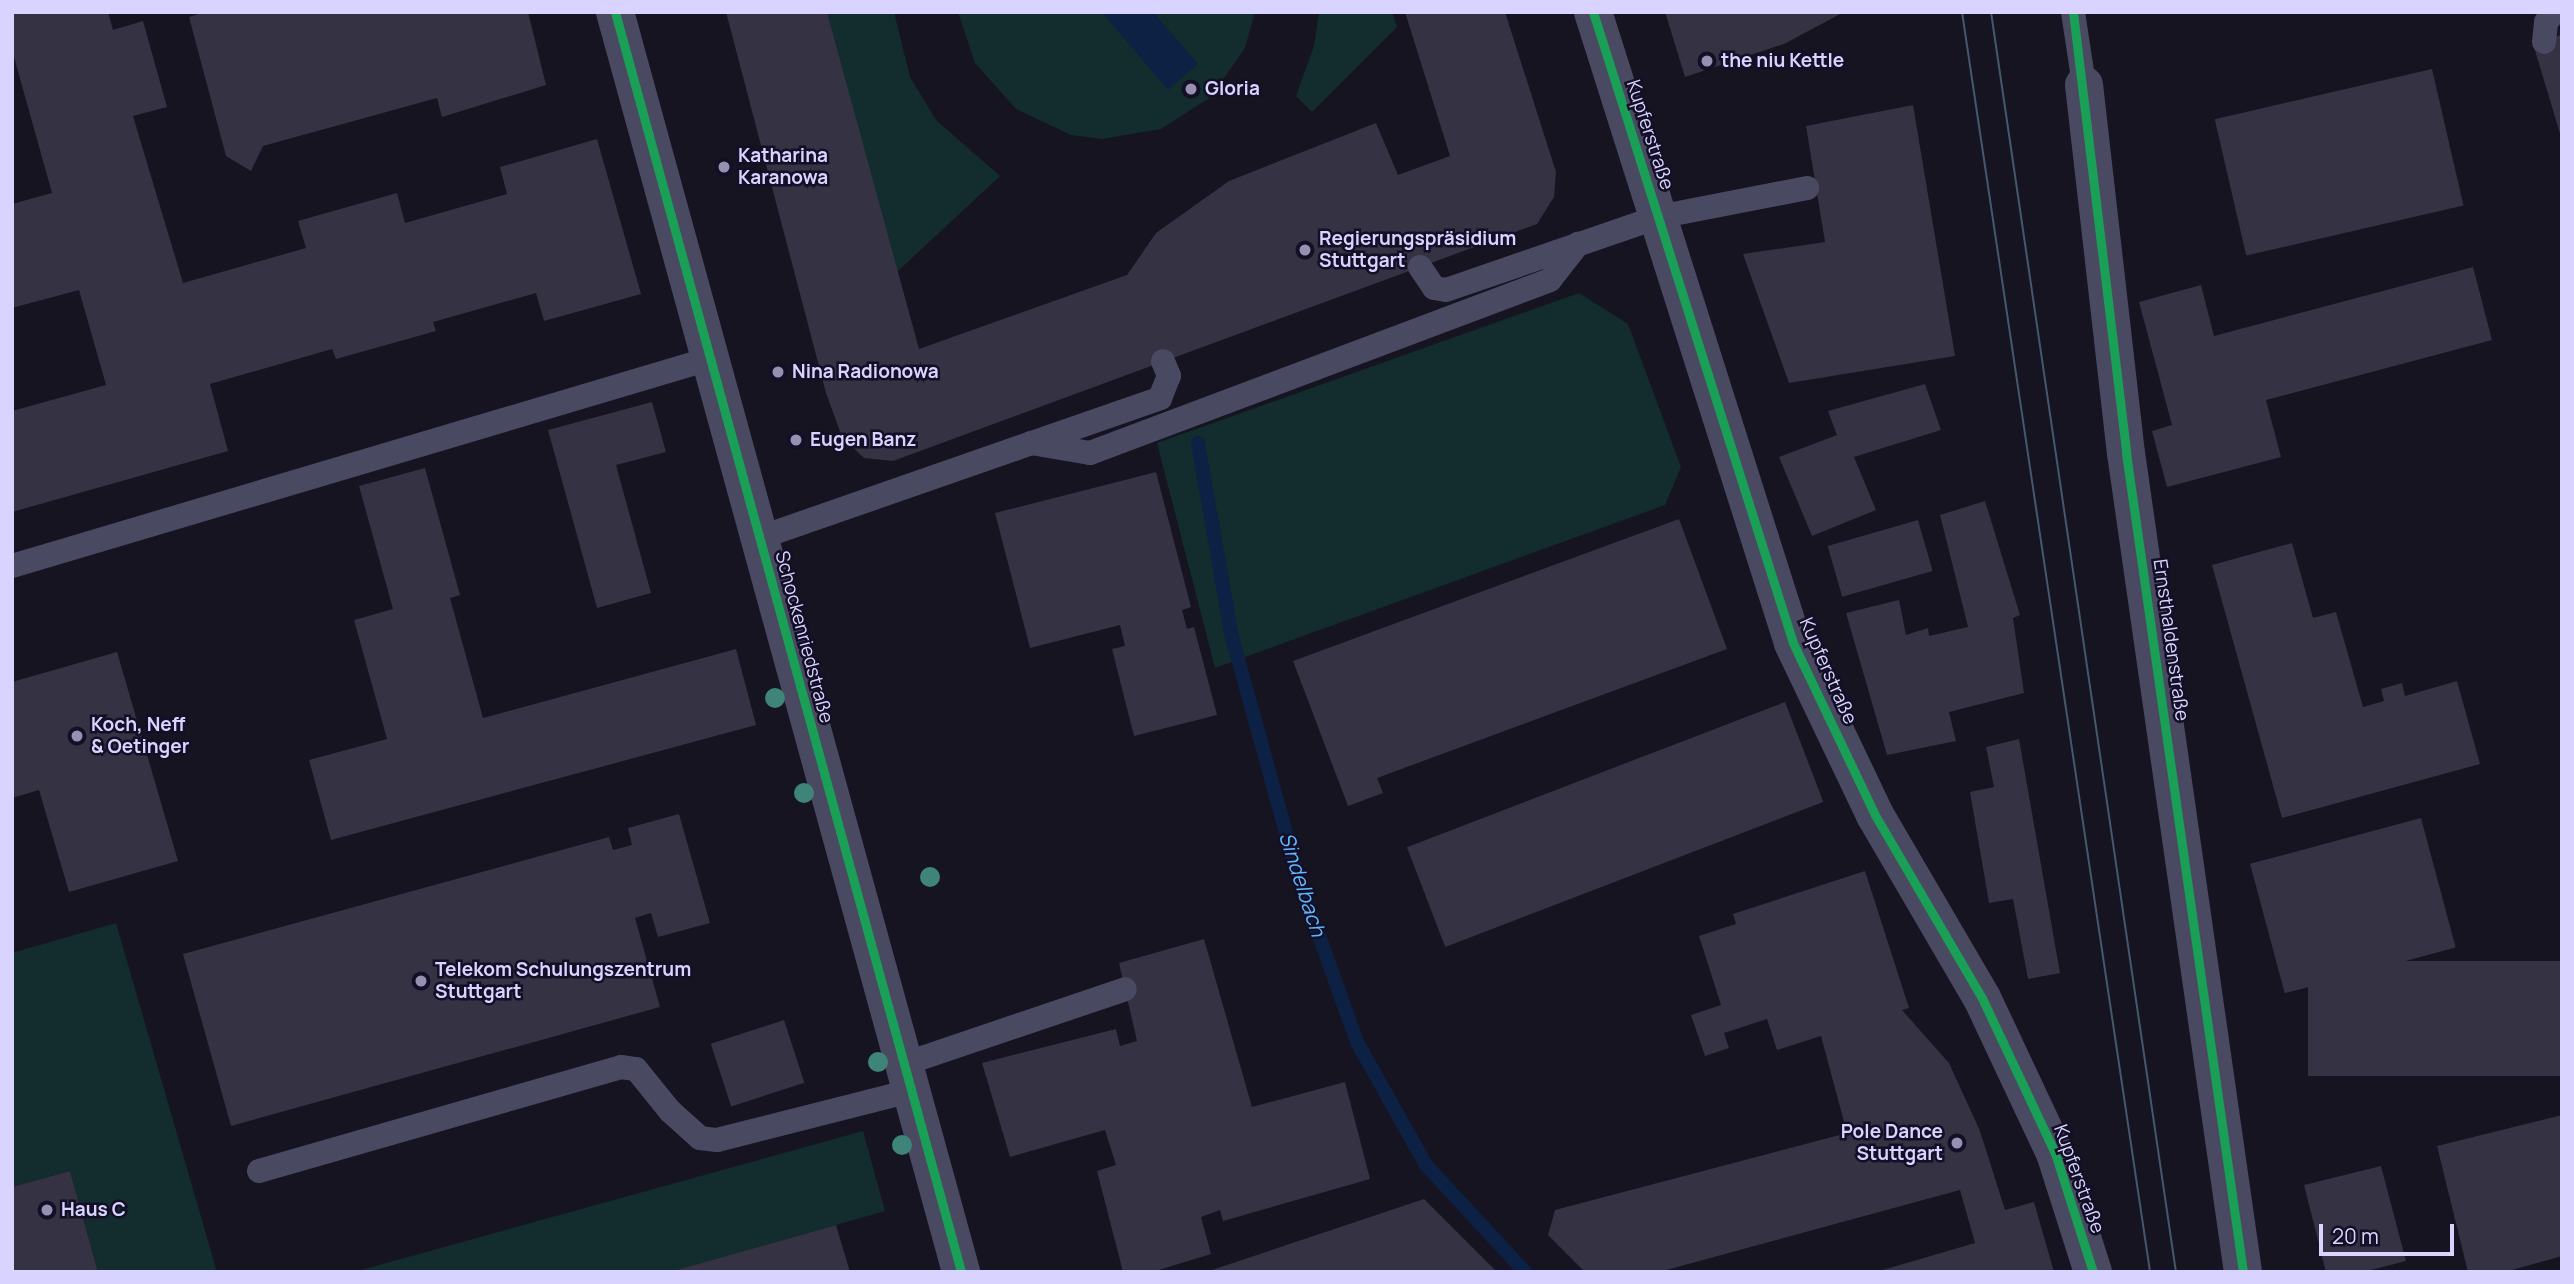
<!DOCTYPE html>
<html>
<head>
<meta charset="utf-8">
<style>
  body { margin:0 }
  #map { position:relative; width:2574px; height:1284px; overflow:hidden; background:#161421; font-family:Manrope,sans-serif }
  div>[style] { position:absolute }
  .green>* { inset:0; background:#132c2d }
  .water>* { inset:0; background:#0d2144 }
  .stream>* { height:14px; margin:-7px; padding:0 7px; transform-origin:7px; border-radius:7px; background:#0d2144 }
  .building>* { inset:0; background:#343243; transform-origin:0 0 }
  .service>* { height:24px; margin:-12px; padding:0 12px; transform-origin:12px; border-radius:12px; background:#4a4962 }
  .minor>* { height:38px; margin:-19px; padding:0 19px; transform-origin:19px; border-radius:19px; background:#4a4962 }
  .tram>* { height:2px; margin:-1px; padding:0 1px; transform-origin:1px; border-radius:1px; background:#43596b }
  .cycleway>* { height:9px; margin:-4.5px; padding:0 4.5px; transform-origin:4.5px; border-radius:4.5px; background:#1a9f57 }
  .trees>* { width:20px; height:20px; margin:-10px; border-radius:50%; background:#3e8478 }
  .dots>* { width:19px; height:19px; translate:-50% -50%; box-sizing:border-box; border:4px solid #130f26; border-radius:50% }
  span { translate:-50% -50%; white-space:nowrap; text-align:center; line-height:1.15; -webkit-text-stroke:5px #130f26; paint-order:stroke }
  .poi-label { font-size:19px; color:#d9d4ff; font-weight:700 }
  .left { translate:0 -50%; text-align:left }
  .right { translate:-100% -50%; text-align:right }
  .street-label { font-size:19px; color:#d9d4ff }
  .water-label { font-size:21px; color:#62b6ff; font-style:italic }
  .frame { position:absolute; inset:0; border:14px solid #d9d4ff; pointer-events:none }
  .scale { position:absolute; left:2319px; top:1224px; width:135px; height:32px; box-sizing:border-box; border:4px solid #d9d4ff; border-top:0; padding-left:9px; font-size:21px; line-height:24px; white-space:nowrap; color:#d9d4ff; -webkit-text-stroke:5px #130f26; paint-order:stroke }
</style>
</head>
<body>
<div id="map">
  <div class="green">
    <i style="clip-path:polygon(827px 12px,894px 12px,910px 77px,936px 120px,1000px 176px,897px 272px)"></i>
    <i style="clip-path:polygon(958px 12px,1255px 12px,1245px 48px,1211px 97px,1161px 129px,1102px 139px,1071px 135px,1016px 109px,975px 63px)"></i>
    <i style="clip-path:polygon(1319px 12px,1392px 12px,1397px 27px,1312px 112px,1296px 96px,1314px 46px)"></i>
    <i style="clip-path:polygon(1579px 293px,1628px 324px,1681px 467px,1665px 505px,1215px 668px,1157px 443px)"></i>
    <i style="clip-path:polygon(116px 923px,217px 1272px,98px 1272px,70px 1171px,12px 1187px,12px 953px)"></i>
    <i style="clip-path:polygon(863px 1131px,885px 1211px,670px 1272px,354px 1272px)"></i>
  </div>
  <div class="water">
    <i style="clip-path:polygon(1102px 12px,1153px 12px,1198px 64px,1168px 90px)"></i>
  </div>
  <div class="stream">
    <i style="left:1198px;top:443px;width:197px;rotate:80.1deg"></i>
    <i style="left:1232px;top:637px;width:249px;rotate:74.6deg"></i>
    <i style="left:1298px;top:877px;width:175px;rotate:70.3deg"></i>
    <i style="left:1357px;top:1042px;width:141px;rotate:60.7deg"></i>
    <i style="left:1426px;top:1165px;width:146px;rotate:47.2deg"></i>
  </div>
  <div class="building">
    <i style="clip-path:polygon(12px 12px,108px 12px,113px 30px,143px 21px,167px 107px,133px 116px,183px 283px,306px 248px,298px 221px,397px 193px,405px 223px,507px 194px,500px 167px,597px 139px,641px 294px,544px 321px,536px 293px,433px 322px,436px 331px,336px 359px,332px 349px,210px 384px,228px 451px,12px 512px,12px 411px,106px 385px,79px 290px,12px 308px,12px 204px,52px 193px,12px 50px)"></i>
    <i style="clip-path:polygon(205px 12px,528px 12px,546px 85px,442px 117px,437px 98px,263px 146px,251px 171px,226px 156px,189px 17px)"></i>
    <i style="clip-path:polygon(726px 12px,827px 12px,919px 349px,1127px 275px,1156px 233px,1229px 181px,1376px 123px,1398px 175px,1450px 156px,1405px 12px,1505px 12px,1556px 172px,1554px 197px,1537px 224px,893px 461px,864px 458px,842px 437px,826px 393px)"></i>
    <i style="clip-path:polygon(1665px 12px,1844px 12px,1784px 44px,1685px 77px)"></i>
    <i style="clip-path:polygon(2562px 34px,2562px 137px,2561px 137px,2534px 47px)"></i>
    <i style="left:2432px;top:69px;width:140px;height:223px;rotate:77deg"></i>
    <i style="clip-path:polygon(1913px 105px,1955px 356px,1789px 383px,1743px 254px,1825px 242px,1806px 126px)"></i>
    <i style="clip-path:polygon(2473px 267px,2492px 340px,2266px 400px,2281px 457px,2167px 487px,2152px 431px,2172px 425px,2139px 302px,2201px 285px,2214px 336px)"></i>
    <i style="clip-path:polygon(1925px 384px,1941px 430px,1854px 457px,1876px 510px,1812px 536px,1779px 457px,1837px 435px,1828px 411px)"></i>
    <i style="clip-path:polygon(652px 402px,666px 452px,616px 465px,651px 593px,597px 608px,548px 430px)"></i>
    <i style="clip-path:polygon(425px 468px,460px 595px,450px 598px,483px 718px,736px 649px,756px 725px,331px 840px,309px 760px,387px 739px,354px 620px,393px 609px,359px 486px)"></i>
    <i style="clip-path:polygon(1156px 472px,1191px 607px,1182px 610px,1187px 629px,1194px 627px,1217px 715px,1134px 736px,1112px 649px,1125px 646px,1120px 625px,1030px 648px,995px 513px)"></i>
    <i style="clip-path:polygon(1985px 501px,2020px 615px,2013px 618px,2024px 693px,1949px 712px,1956px 741px,1887px 755px,1846px 613px,1899px 600px,1906px 635px,1928px 628px,1929px 636px,1968px 627px,1940px 515px)"></i>
    <i style="clip-path:polygon(1679px 519px,1727px 649px,1377px 778px,1383px 793px,1348px 806px,1293px 661px)"></i>
    <i style="left:1918px;top:520px;width:53px;height:94px;rotate:74deg"></i>
    <i style="clip-path:polygon(2292px 543px,2313px 618px,2336px 612px,2363px 707px,2384px 701px,2381px 689px,2402px 683px,2405px 696px,2457px 681px,2480px 764px,2282px 818px,2212px 565px)"></i>
    <i style="clip-path:polygon(117px 652px,178px 861px,69px 892px,39px 790px,12px 798px,12px 682px)"></i>
    <i style="left:1785px;top:702px;width:107px;height:405px;rotate:69deg"></i>
    <i style="clip-path:polygon(2019px 739px,2060px 973px,2028px 979px,2013px 899px,1989px 903px,1970px 792px,1994px 787px,1986px 747px)"></i>
    <i style="clip-path:polygon(679px 814px,710px 923px,658px 937px,651px 913px,635px 918px,660px 1007px,231px 1126px,183px 954px,609px 837px,613px 850px,632px 845px,628px 828px)"></i>
    <i style="left:2421px;top:818px;width:134px;height:177px;rotate:75deg"></i>
    <i style="clip-path:polygon(1865px 871px,1909px 1008px,1902px 1010px,1949px 1063px,1980px 1131px,2005px 1210px,2034px 1202px,2054px 1272px,1876px 1272px,1975px 1243px,1960px 1190px,1659px 1272px,1585px 1272px,1548px 1235px,1555px 1210px,1847px 1133px,1821px 1036px,1777px 1050px,1767px 1019px,1724px 1033px,1729px 1048px,1705px 1056px,1691px 1015px,1721px 1005px,1699px 936px,1736px 924px,1733px 914px)"></i>
    <i style="clip-path:polygon(1204px 939px,1252px 1107px,1345px 1082px,1370px 1179px,1223px 1221px,1220px 1210px,1201px 1217px,1211px 1254px,1152px 1272px,1123px 1272px,1097px 1171px,1116px 1165px,1105px 1130px,1010px 1157px,982px 1063px,1116px 1029px,1120px 1046px,1137px 1041px,1119px 963px)"></i>
    <i style="left:2562px;top:961px;width:115px;height:254px;rotate:90deg"></i>
    <i style="left:784px;top:1020px;width:66px;height:77px;rotate:72deg"></i>
    <i style="clip-path:polygon(2562px 1115px,2562px 1256px,2505px 1272px,2468px 1272px,2437px 1146px)"></i>
    <i style="clip-path:polygon(2381px 1166px,2406px 1261px,2363px 1272px,2326px 1272px,2304px 1185px)"></i>
    <i style="clip-path:polygon(70px 1171px,98px 1272px,12px 1272px,12px 1187px)"></i>
    <i style="clip-path:polygon(1424px 1199px,1497px 1272px,1209px 1272px,1209px 1271px)"></i>
    <i style="clip-path:polygon(836px 1225px,850px 1272px,673px 1272px,673px 1271px)"></i>
  </div>
  <div class="service">
    <i style="left:2073px;top:12px;width:74px;rotate:81.4deg"></i>
    <i style="left:2544px;top:42px;width:20px;rotate:-84deg"></i>
    <i style="left:2546px;top:22px;width:13px;rotate:-48deg"></i>
    <i style="left:1420px;top:267px;width:25px;rotate:56deg"></i>
    <i style="left:1434px;top:288px;width:12px;rotate:9deg"></i>
    <i style="left:1446px;top:290px;width:224px;rotate:-19deg"></i>
    <i style="left:1658px;top:217px;width:152px;rotate:-11deg"></i>
    <i style="left:1031px;top:443px;width:60px;rotate:9.6deg"></i>
    <i style="left:1090px;top:453px;width:491px;rotate:-20.6deg"></i>
    <i style="left:1550px;top:280px;width:46px;rotate:-52.1deg"></i>
    <i style="left:759px;top:538px;width:425px;rotate:-19.2deg"></i>
    <i style="left:1160px;top:398px;width:24px;rotate:-68deg"></i>
    <i style="left:1169px;top:376px;width:16px;rotate:-112deg"></i>
    <i style="left:12px;top:566px;width:727px;rotate:-16.54deg"></i>
    <i style="left:904px;top:1064px;width:233px;rotate:-18.7deg"></i>
    <i style="left:259px;top:1171px;width:377px;rotate:-16deg"></i>
    <i style="left:621px;top:1067px;width:15px;rotate:8deg"></i>
    <i style="left:636px;top:1069px;width:54px;rotate:51deg"></i>
    <i style="left:670px;top:1111px;width:40px;rotate:42deg"></i>
    <i style="left:700px;top:1138px;width:17px;rotate:7deg"></i>
    <i style="left:717px;top:1140px;width:200px;rotate:-14.2deg"></i>
  </div>
  <div class="minor">
    <i style="left:615px;top:12px;width:1307px;rotate:74.64deg"></i>
    <i style="left:1593px;top:12px;width:662px;rotate:72.41deg"></i>
    <i style="left:1793px;top:643px;width:191px;rotate:64.5deg"></i>
    <i style="left:1875px;top:815px;width:212px;rotate:59.7deg"></i>
    <i style="left:1982px;top:998px;width:171px;rotate:64.8deg"></i>
    <i style="left:2055px;top:1153px;width:125px;rotate:72.3deg"></i>
    <i style="left:2084px;top:85px;width:370px;rotate:83.5deg"></i>
    <i style="left:2126px;top:453px;width:827px;rotate:81.87deg"></i>
  </div>
  <div class="tram">
    <i style="left:1962px;top:12px;width:1274px;rotate:81.51deg"></i>
    <i style="left:1991px;top:12px;width:1274px;rotate:81.65deg"></i>
  </div>
  <div class="cycleway">
    <i style="left:615px;top:12px;width:1307px;rotate:74.64deg"></i>
    <i style="left:1593px;top:12px;width:662px;rotate:72.41deg"></i>
    <i style="left:1793px;top:643px;width:191px;rotate:64.5deg"></i>
    <i style="left:1875px;top:815px;width:212px;rotate:59.7deg"></i>
    <i style="left:1982px;top:998px;width:171px;rotate:64.8deg"></i>
    <i style="left:2055px;top:1153px;width:125px;rotate:72.3deg"></i>
    <i style="left:2073px;top:12px;width:444px;rotate:83.1deg"></i>
    <i style="left:2126px;top:453px;width:827px;rotate:81.87deg"></i>
  </div>
  <div class="trees">
    <i style="left:775px;top:698px"></i>
    <i style="left:804px;top:793px"></i>
    <i style="left:930px;top:877px"></i>
    <i style="left:878px;top:1062px"></i>
    <i style="left:902px;top:1145px"></i>
  </div>
  <div class="dots">
    <i style="left:1707px;top:61px;background:#9591b1"></i>
    <i style="left:1191px;top:89px;background:#9591b1"></i>
    <i style="left:724px;top:167px;background:#9591b1"></i>
    <i style="left:1305px;top:250px;background:#9591b1"></i>
    <i style="left:778px;top:372px;background:#9591b1"></i>
    <i style="left:796px;top:440px;background:#9591b1"></i>
    <i style="left:77px;top:736px;background:#9591b1"></i>
    <i style="left:421px;top:981px;background:#9591b1"></i>
    <i style="left:1957px;top:1143px;background:#9591b1"></i>
    <i style="left:47px;top:1210px;background:#9591b1"></i>
  </div>
  <div class="poi-label">
    <span class="left" style="left:1721px;top:61px">the niu Kettle</span>
    <span class="left" style="left:1205px;top:89px">Gloria</span>
    <span class="left" style="left:738px;top:167px">Katharina<br>Karanowa</span>
    <span class="left" style="left:1319px;top:250px">Regierungspräsidium<br>Stuttgart</span>
    <span class="left" style="left:792px;top:372px">Nina Radionowa</span>
    <span class="left" style="left:810px;top:440px">Eugen Banz</span>
    <span class="left" style="left:91px;top:736px">Koch, Neff<br>&amp; Oetinger</span>
    <span class="left" style="left:435px;top:981px">Telekom Schulungszentrum<br>Stuttgart</span>
    <span class="right" style="left:1943px;top:1143px">Pole Dance<br>Stuttgart</span>
    <span class="left" style="left:61px;top:1210px">Haus C</span>
  </div>
  <div class="street-label">
    <span style="left:1650px;top:135px;rotate:72deg">Kupferstraße</span>
    <span style="left:804px;top:637px;rotate:75deg">Schockenriedstraße</span>
    <span style="left:2171px;top:640px;rotate:82deg">Ernsthaldenstraße</span>
    <span style="left:1828px;top:671px;rotate:66deg">Kupferstraße</span>
    <span style="left:2079px;top:1179px;rotate:70deg">Kupferstraße</span>
  </div>
  <div class="water-label">
    <span style="left:1303px;top:884px;rotate:72deg">Sindelbach</span>
  </div>
  <div class="frame"></div>
  <div class="scale">20 m</div>
</div>
</body>
</html>
